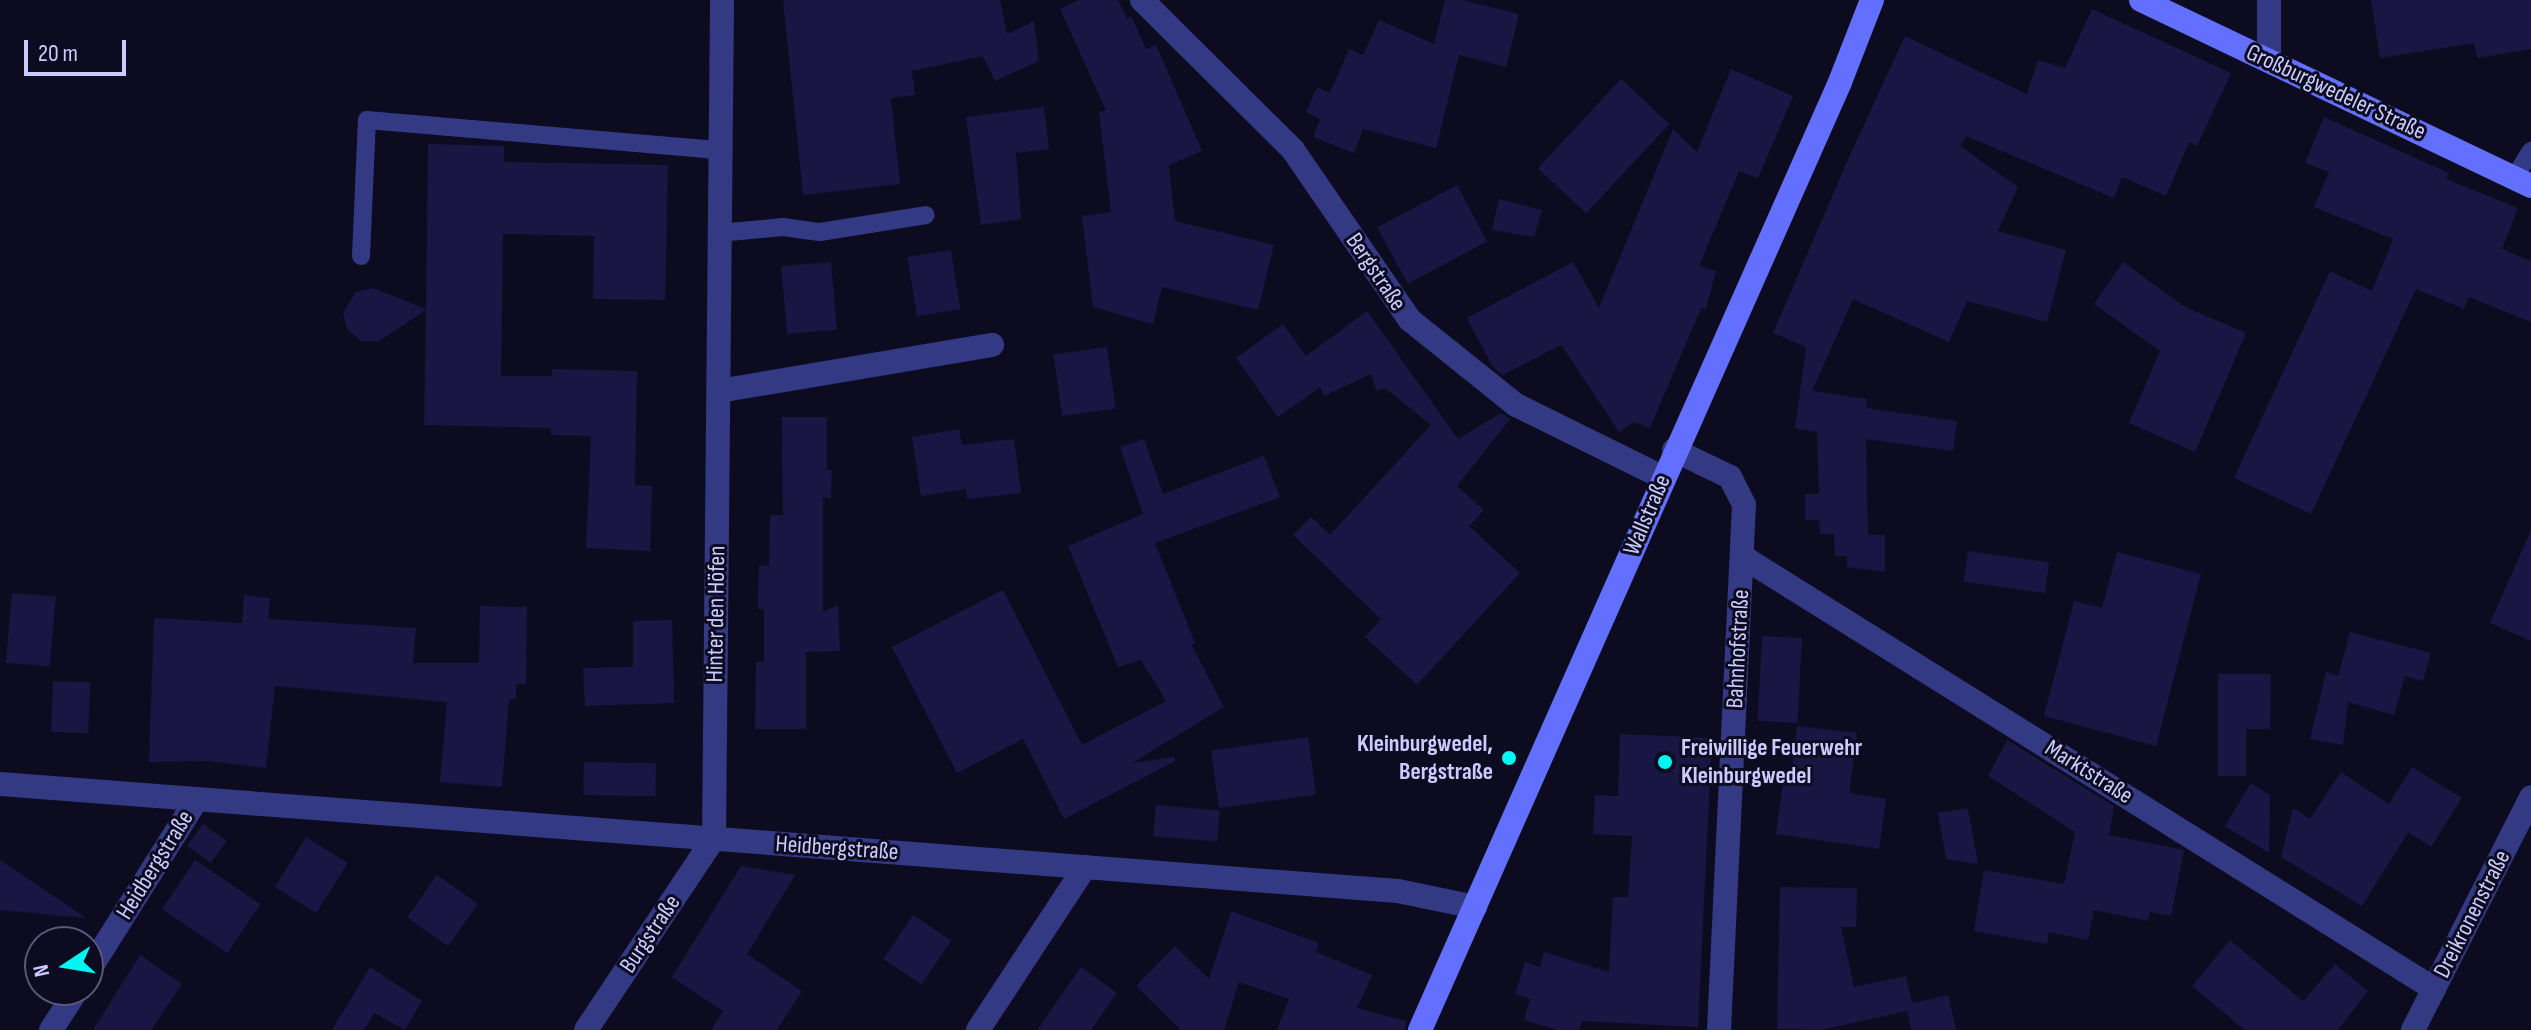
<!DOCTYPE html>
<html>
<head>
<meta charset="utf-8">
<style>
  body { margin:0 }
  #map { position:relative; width:2531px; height:1030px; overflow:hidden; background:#0d0b20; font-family:"Sofia Sans Condensed",sans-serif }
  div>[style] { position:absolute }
  .building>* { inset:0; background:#1a1643; transform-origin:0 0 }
  .lane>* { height:18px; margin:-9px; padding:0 9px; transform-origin:9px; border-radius:9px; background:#333983 }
  .street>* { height:24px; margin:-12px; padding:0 12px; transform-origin:12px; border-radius:12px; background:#333983 }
  .secondary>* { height:24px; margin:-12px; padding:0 12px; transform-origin:12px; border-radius:12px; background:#626fff }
  .dots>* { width:22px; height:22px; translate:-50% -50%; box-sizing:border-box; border:4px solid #0d0b20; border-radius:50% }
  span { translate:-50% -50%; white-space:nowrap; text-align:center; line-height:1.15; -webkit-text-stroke:6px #0d0b20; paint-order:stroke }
  .street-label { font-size:24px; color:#cbcbff }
  .poi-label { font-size:24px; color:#cbcbff; font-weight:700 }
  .right { translate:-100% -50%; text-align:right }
  .left { translate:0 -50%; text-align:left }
  .north { position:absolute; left:24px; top:926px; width:80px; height:80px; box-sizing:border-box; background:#0d0b20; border:2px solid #595879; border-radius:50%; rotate:258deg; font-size:22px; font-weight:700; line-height:32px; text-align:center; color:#cbcbff }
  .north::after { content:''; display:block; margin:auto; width:28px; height:36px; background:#00f6f3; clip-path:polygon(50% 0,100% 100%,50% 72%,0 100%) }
  .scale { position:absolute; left:24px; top:40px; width:102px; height:36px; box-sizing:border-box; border:4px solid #cbcbff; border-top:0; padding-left:10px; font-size:24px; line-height:28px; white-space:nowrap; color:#cbcbff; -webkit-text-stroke:6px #0d0b20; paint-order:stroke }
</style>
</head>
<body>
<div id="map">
  <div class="building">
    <i style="clip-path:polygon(783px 0,1000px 0,1007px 34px,1034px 21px,1039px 61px,995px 81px,983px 56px,912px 71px,915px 95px,891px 98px,900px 184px,803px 195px)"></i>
    <i style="clip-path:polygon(1079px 0,1118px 0,1127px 19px,1131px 16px,1146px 49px,1156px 45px,1202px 151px,1169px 165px,1175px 221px,1274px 245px,1258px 310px,1162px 287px,1153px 324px,1093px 307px,1082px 216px,1111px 212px,1099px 112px,1106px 110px,1060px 9px)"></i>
    <i style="clip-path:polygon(1445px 0,1462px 0,1519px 14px,1506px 67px,1459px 55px,1436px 148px,1363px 129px,1354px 153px,1313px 137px,1320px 119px,1306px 112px,1317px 87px,1330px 93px,1349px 49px,1363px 55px,1379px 20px,1434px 44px)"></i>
    <i style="clip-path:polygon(2371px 0,2531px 0,2531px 49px,2477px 58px,2474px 43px,2380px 58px)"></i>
    <i style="clip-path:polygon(2092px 9px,2231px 73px,2197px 146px,2189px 142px,2166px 196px,2122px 177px,2114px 198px,1966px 136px,1960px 146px,2018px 187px,1998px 231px,2066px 250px,2047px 322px,1967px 301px,1949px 342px,1853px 299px,1812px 391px,1867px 399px,1866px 408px,1957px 421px,1953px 451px,1866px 439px,1868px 535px,1885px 535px,1885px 572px,1847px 567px,1847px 556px,1835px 556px,1834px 534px,1820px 534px,1819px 520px,1805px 520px,1805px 494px,1819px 494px,1817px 432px,1795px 428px,1806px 347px,1773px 333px,1850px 155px,1905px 36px,2027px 94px,2038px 60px,2065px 68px)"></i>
    <i style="clip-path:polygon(1731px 69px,1793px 96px,1758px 178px,1739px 171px,1699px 266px,1716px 271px,1706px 309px,1701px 308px,1650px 428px,1634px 422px,1619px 432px,1561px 345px,1503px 375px,1493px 367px,1467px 318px,1573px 262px,1599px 308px,1673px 129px,1697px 152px)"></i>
    <i style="left:1621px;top:79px;width:66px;height:122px;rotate:43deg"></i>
    <i style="clip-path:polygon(1044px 107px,1049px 149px,1016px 153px,1021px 219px,981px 225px,966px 117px)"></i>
    <i style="clip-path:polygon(2324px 117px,2449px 173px,2446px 179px,2518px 208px,2502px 249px,2531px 261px,2531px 322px,2469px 297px,2464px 309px,2416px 289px,2311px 514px,2234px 478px,2330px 271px,2372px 291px,2393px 239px,2314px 207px,2329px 172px,2305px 163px)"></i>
    <i style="clip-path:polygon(428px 144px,504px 146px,504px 162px,668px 165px,665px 300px,593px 299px,594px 236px,503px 234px,501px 376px,552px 376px,552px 369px,637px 371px,635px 485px,652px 486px,650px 551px,586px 548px,591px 436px,551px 435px,551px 428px,424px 425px,426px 310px,379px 341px,361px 341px,347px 329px,343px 313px,356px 292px,373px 288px,426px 309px)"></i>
    <i style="left:1457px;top:185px;width:64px;height:90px;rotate:62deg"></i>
    <i style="clip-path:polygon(1499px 199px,1542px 210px,1534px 237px,1492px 230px)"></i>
    <i style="left:951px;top:250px;width:60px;height:44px;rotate:81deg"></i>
    <i style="left:831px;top:262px;width:68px;height:50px;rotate:85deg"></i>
    <i style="clip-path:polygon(2123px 262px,2185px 307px,2246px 333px,2195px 452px,2129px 423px,2160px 351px,2094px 304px)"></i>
    <i style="clip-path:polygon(1367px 311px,1458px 439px,1501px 413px,1510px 419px,1457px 486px,1484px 510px,1469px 526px,1520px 573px,1417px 685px,1365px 637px,1381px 619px,1293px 535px,1311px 517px,1330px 535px,1431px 425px,1385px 388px,1376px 391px,1371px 374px,1324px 396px,1320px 387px,1278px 417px,1236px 358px,1283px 324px,1306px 356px)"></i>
    <i style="left:1107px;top:347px;width:62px;height:54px;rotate:82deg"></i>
    <i style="clip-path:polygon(782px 417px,827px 417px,827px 470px,832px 470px,831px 498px,823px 498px,823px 612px,838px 605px,840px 651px,806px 652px,806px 729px,755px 729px,756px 662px,764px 662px,764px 609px,758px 609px,759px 565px,769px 566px,770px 515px,783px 515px)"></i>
    <i style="clip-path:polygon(959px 429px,962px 445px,1014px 439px,1021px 493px,967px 499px,966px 489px,921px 496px,912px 437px)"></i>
    <i style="clip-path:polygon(1144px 439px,1163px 494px,1264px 456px,1280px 497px,1155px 543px,1195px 643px,1191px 644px,1224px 707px,1132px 763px,1174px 757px,1175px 761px,1064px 819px,1023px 739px,957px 773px,892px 647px,1003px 590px,1082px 745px,1166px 701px,1141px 660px,1118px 667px,1068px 546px,1143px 514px,1120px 447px)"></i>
    <i style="clip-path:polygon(2531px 530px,2531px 641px,2490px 623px)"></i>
    <i style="left:1968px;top:551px;width:82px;height:31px;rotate:8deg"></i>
    <i style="clip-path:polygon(2117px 552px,2201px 574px,2156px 746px,2044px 716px,2074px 601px,2102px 608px)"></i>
    <i style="left:12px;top:593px;width:44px;height:70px;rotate:5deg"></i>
    <i style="clip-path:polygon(244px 595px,270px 598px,268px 619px,416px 628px,413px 663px,479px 663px,480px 606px,527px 607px,526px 684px,516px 684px,516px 699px,509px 699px,502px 787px,440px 782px,447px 702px,275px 686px,266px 768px,208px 761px,149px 762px,154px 618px,242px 623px)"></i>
    <i style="clip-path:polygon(672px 620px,674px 703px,585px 706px,583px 668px,633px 667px,633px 621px)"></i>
    <i style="clip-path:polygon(2350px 632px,2431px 653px,2423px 681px,2405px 676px,2394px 715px,2348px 702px,2343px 745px,2310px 739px,2326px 672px,2338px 676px)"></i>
    <i style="left:1762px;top:636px;width:40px;height:85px;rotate:3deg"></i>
    <i style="clip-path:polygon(2218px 674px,2271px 674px,2270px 729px,2246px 729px,2246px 776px,2218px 776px)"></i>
    <i style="left:53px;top:681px;width:37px;height:51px;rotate:2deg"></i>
    <i style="clip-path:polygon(1797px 726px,1857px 733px,1849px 793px,1886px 799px,1879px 849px,1776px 834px,1783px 783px,1790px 784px)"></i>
    <i style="clip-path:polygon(1620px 734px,1712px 738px,1698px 1027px,1582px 1021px,1579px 1030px,1558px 1030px,1524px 1020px,1530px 999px,1515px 994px,1525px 962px,1540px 967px,1544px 952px,1609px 972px,1613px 897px,1628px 897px,1632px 836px,1593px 834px,1595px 795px,1618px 796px)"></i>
    <i style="left:1308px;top:737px;width:58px;height:98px;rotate:82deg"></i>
    <i style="clip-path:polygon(2007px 740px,2114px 806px,2109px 835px,2184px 850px,2171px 916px,2150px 912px,2148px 921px,2094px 910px,2088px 940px,2049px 932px,2047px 944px,1974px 931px,1984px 870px,2064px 884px,2075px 832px,1988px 776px)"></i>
    <i style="left:584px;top:762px;width:72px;height:33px;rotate:1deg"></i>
    <i style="clip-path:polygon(2412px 767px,2462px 798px,2431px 847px,2408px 832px,2362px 906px,2281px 857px,2293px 808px,2310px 819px,2341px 772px,2389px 804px)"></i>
    <i style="clip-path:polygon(2251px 783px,2270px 795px,2269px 853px,2225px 826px)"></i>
    <i style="left:1156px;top:805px;width:64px;height:31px;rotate:5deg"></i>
    <i style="clip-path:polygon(1968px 808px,1978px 864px,1946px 859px,1938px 813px)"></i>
    <i style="left:203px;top:824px;width:29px;height:27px;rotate:36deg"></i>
    <i style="left:306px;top:837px;width:49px;height:59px;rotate:32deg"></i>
    <i style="clip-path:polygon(0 860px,86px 918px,0 910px)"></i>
    <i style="left:195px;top:860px;width:79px;height:59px;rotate:34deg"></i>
    <i style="clip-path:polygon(741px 866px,795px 875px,747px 954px,802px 991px,777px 1030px,711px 1030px,723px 1011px,672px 977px)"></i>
    <i style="left:437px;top:875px;width:50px;height:52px;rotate:35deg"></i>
    <i style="clip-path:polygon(1780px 887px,1857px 888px,1856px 927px,1841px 927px,1854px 987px,1906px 976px,1912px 1003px,1948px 995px,1956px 1030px,1911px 1030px,1907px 1011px,1820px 1030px,1777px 1029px)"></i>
    <i style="clip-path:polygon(1231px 911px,1319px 943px,1316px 952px,1372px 975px,1357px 1008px,1406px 1021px,1405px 1030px,1277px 1030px,1289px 999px,1239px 982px,1224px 1030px,1181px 1030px,1136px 986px,1175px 946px,1209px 979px)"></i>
    <i style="left:913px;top:915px;width:46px;height:53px;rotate:34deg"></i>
    <i style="clip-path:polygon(2230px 940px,2303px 1001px,2335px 964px,2368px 991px,2338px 1030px,2245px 1030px,2192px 986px)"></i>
    <i style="clip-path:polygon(140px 955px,182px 984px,151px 1030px,93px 1030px)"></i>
    <i style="clip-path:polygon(370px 967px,422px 1001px,405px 1030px,374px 1013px,364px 1030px,332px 1030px)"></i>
    <i style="clip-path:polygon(1081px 967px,1117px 993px,1091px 1030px,1037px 1030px)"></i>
  </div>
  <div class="lane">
    <i style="left:2514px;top:178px;width:32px;rotate:-58deg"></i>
    <i style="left:719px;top:233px;width:64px;rotate:-5.4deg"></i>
    <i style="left:783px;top:227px;width:37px;rotate:8deg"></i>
    <i style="left:820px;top:232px;width:107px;rotate:-9.1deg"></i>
    <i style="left:361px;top:256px;width:136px;rotate:-87.5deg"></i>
    <i style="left:367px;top:120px;width:354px;rotate:4.9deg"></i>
  </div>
  <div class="street">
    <i style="left:1142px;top:0;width:213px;rotate:44.8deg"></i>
    <i style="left:1293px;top:150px;width:206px;rotate:55.5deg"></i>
    <i style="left:1410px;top:320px;width:136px;rotate:38.7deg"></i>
    <i style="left:1516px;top:405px;width:165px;rotate:26.3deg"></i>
    <i style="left:2269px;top:60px;width:60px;rotate:-90deg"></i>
    <i style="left:719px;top:391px;width:277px;rotate:-9.6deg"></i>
    <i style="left:1674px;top:450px;width:62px;rotate:25.7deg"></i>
    <i style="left:1730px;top:477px;width:31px;rotate:63deg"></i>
    <i style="left:1744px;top:505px;width:526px;rotate:92.73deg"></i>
    <i style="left:1743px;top:557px;width:815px;rotate:32.01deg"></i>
    <i style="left:0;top:784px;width:1402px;rotate:4.38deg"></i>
    <i style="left:1398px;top:891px;width:79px;rotate:11.7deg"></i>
    <i style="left:714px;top:838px;width:838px;rotate:-89.45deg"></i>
    <i style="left:88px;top:972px;width:204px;rotate:-57.8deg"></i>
    <i style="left:51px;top:1030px;width:48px;rotate:-57deg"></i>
    <i style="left:586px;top:1030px;width:231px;rotate:-56.3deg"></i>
    <i style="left:978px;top:1030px;width:195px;rotate:-56.7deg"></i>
    <i style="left:2413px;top:1030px;width:261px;rotate:-63.1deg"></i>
  </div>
  <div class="secondary">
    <i style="left:2141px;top:0;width:432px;rotate:25.5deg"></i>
    <i style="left:1420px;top:1030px;width:1037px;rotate:-66.1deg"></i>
    <i style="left:1840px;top:82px;width:88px;rotate:-68.7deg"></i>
  </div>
  <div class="dots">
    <i style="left:1509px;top:758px;background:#00f6f3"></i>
    <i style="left:1665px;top:762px;background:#00f6f3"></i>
  </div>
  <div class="street-label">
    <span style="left:2336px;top:92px;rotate:25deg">Großburgwedeler Straße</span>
    <span style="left:1376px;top:272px;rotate:56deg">Bergstraße</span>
    <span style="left:1647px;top:515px;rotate:-67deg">Wallstraße</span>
    <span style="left:716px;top:614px;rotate:-89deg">Hinter den Höfen</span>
    <span style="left:1738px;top:649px;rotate:-87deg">Bahnhofstraße</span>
    <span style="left:2089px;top:772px;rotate:32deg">Marktstraße</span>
    <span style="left:837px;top:848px;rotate:4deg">Heidbergstraße</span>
    <span style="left:155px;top:865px;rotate:-58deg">Heidbergstraße</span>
    <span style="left:2472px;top:914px;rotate:-63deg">Dreikronenstraße</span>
    <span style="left:650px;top:934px;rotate:-56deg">Burgstraße</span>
  </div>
  <div class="poi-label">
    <span class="right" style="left:1493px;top:758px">Kleinburgwedel,<br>Bergstraße</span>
    <span class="left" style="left:1681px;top:762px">Freiwillige Feuerwehr<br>Kleinburgwedel</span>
  </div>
  <div class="north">N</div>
  <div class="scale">20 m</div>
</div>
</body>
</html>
